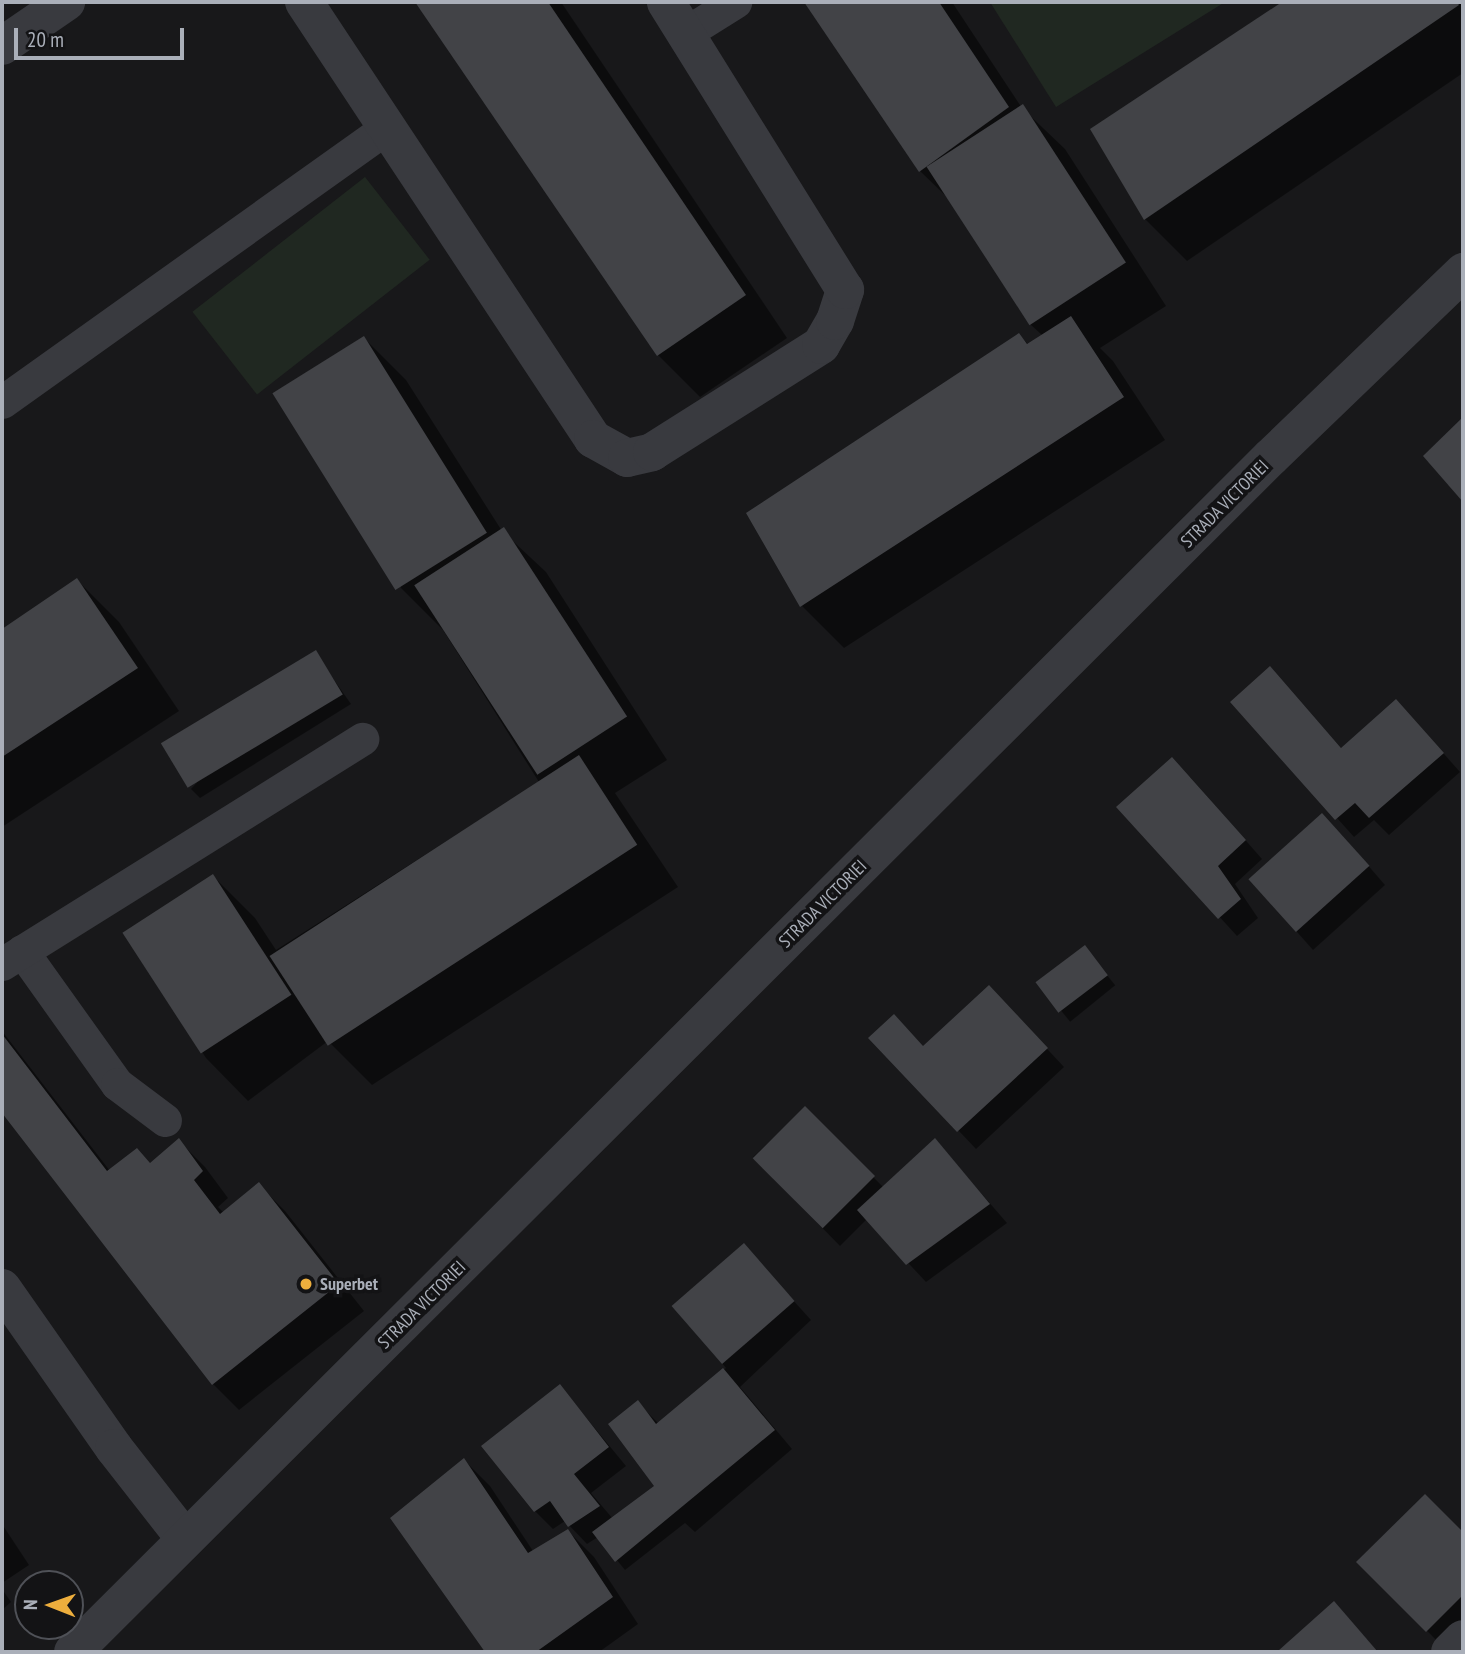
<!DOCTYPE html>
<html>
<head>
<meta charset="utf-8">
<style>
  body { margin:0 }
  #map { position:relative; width:1465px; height:1654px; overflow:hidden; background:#18181a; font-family:"PT Sans Narrow",sans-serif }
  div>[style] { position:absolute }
  .green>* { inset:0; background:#202821; transform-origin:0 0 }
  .shadow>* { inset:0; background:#0007; transform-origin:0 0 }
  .building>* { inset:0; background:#424347; transform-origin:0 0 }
  .service>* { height:33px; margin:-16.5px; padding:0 16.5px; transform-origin:16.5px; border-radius:16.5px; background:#393a3f }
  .minor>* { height:38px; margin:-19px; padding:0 19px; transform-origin:19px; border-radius:19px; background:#393a3f }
  .tertiary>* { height:38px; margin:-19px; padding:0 19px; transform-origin:19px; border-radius:19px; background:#393a3f }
  .dots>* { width:19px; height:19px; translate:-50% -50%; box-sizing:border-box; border:4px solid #131315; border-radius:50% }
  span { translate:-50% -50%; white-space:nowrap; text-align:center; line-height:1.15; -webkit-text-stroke:7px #131315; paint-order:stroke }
  .street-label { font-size:18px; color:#aaafb9 }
  .poi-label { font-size:18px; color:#aaafb9; font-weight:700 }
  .left { translate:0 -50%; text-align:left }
  .frame { position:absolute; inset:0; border:4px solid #aaafb9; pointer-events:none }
  .north { position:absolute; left:14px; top:1570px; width:70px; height:70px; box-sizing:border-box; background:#131315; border:2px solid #4f5157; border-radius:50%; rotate:271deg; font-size:19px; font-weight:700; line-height:28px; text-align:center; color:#aaafb9 }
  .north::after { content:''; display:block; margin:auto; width:24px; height:32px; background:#edae3d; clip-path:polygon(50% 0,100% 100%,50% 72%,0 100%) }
  .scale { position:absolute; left:14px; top:28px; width:170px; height:32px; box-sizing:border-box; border:4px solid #aaafb9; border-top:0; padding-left:9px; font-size:21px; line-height:24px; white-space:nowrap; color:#aaafb9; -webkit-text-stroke:5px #131315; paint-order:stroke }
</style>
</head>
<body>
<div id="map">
  <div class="green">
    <i style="clip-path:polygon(990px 2px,1225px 2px,1056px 107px)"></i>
    <i style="left:365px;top:177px;width:105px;height:219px;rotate:52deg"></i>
  </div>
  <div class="shadow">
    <i style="clip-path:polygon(417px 2px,561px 2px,787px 338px,700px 397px,658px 355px)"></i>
    <i style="clip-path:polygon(807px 2px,952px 2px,1022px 108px,1065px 149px,1166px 306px,1100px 348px,1113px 361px,1165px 440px,844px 648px,802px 606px,1019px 335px,1029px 345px,1043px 336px,1030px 324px,954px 204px,920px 171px)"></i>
    <i style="clip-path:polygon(1285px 2px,1463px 2px,1463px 73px,1187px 261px,1145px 219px,1093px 129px)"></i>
    <i style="clip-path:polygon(364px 338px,406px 380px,502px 531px,546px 572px,667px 760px,615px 793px,678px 887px,372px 1085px,328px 1041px,248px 1101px,206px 1058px,126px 935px,213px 876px,255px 918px,276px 950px,539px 782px,443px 630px,401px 588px)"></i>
    <i style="clip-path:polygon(77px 580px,119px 622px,179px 711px,2px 827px,2px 631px)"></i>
    <i style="clip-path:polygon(315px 653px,351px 704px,200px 798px,191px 789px)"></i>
    <i style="clip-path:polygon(1287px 687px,1342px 749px,1414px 720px,1460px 772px,1389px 835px,1374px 820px,1354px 837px,1233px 702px)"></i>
    <i style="clip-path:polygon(1190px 777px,1262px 859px,1235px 884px,1258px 918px,1237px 936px,1119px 807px)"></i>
    <i style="clip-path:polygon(1340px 833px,1385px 885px,1313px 950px,1251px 880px)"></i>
    <i style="left:1085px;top:948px;width:48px;height:58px;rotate:51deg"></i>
    <i style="clip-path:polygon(1007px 1006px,1064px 1067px,976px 1149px,871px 1038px,924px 1048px)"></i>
    <i style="clip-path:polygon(2px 1031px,110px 1171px,151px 1164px,179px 1141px,205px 1167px,228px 1198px,218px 1207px,224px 1213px,259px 1185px,285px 1211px,364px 1311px,239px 1410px,213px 1384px,2px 1110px)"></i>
    <i style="clip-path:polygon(805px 1108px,884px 1188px,935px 1140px,1007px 1223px,926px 1282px,867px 1219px,840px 1246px,753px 1157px)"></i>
    <i style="clip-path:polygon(743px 1245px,811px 1320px,740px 1387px,792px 1449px,695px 1532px,685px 1523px,625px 1570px,598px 1537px,587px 1544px,565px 1521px,553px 1529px,535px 1511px,560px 1386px,626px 1466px,591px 1493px,613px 1519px,659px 1495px,638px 1403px,659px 1424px,726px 1368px,674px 1306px)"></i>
    <i style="clip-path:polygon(464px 1460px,490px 1486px,533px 1551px,568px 1531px,594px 1557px,638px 1624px,599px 1652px,488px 1652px,392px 1519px)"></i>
    <i style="clip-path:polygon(1425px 1496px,1463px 1534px,1463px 1631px,1445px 1649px,1359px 1562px)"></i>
    <i style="clip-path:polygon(2px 1524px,29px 1565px,2px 1583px)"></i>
    <i style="clip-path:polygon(2px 1589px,11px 1602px,2px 1610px)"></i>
    <i style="clip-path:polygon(1334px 1603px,1378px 1652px,1282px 1652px,1280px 1651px)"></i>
  </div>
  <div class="building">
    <i style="clip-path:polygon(415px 2px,548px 2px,746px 295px,657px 356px)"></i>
    <i style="clip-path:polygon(804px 2px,939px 2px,1009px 107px,919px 172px)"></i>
    <i style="clip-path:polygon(1282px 2px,1457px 2px,1459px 5px,1144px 220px,1090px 129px)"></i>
    <i style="left:1023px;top:104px;width:189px;height:115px;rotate:57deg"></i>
    <i style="clip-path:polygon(1071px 316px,1124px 397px,800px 607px,746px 513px,1019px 333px,1027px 344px)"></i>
    <i style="left:364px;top:336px;width:232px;height:108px;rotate:58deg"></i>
    <i style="clip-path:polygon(1463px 417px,1463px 502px,1423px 456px)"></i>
    <i style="left:504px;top:527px;width:226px;height:107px;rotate:57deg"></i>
    <i style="clip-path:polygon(77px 578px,138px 668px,2px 757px,2px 629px)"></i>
    <i style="left:316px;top:650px;width:52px;height:181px;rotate:59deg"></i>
    <i style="clip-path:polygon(1270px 666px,1341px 748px,1396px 699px,1444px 753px,1369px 818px,1355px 803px,1335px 820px,1230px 702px)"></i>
    <i style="left:579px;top:755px;width:107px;height:369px;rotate:57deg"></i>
    <i style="clip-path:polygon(1172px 757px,1246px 840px,1218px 866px,1241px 899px,1218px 919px,1116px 807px)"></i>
    <i style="left:1322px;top:813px;width:71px;height:99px;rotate:48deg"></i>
    <i style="left:213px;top:874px;width:144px;height:108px;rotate:57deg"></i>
    <i style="left:1085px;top:945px;width:38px;height:62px;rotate:53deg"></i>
    <i style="clip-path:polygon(989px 985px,1048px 1048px,957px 1132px,868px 1038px,894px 1014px,923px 1046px)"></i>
    <i style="clip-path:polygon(2px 1034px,107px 1171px,137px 1148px,150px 1163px,179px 1138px,203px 1171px,194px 1180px,220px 1214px,259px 1182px,339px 1284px,212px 1385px,2px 1113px)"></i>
    <i style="left:805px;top:1106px;width:99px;height:74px;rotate:45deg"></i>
    <i style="clip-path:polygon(935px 1138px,990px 1204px,906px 1265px,857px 1210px)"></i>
    <i style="left:744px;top:1243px;width:77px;height:96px;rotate:49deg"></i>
    <i style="clip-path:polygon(723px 1368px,775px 1430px,615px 1562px,592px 1532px,654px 1486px,608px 1424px,638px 1400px,656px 1424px)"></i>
    <i style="clip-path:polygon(560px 1384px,609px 1447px,574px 1474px,600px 1506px,568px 1527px,550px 1501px,534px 1512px,481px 1446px)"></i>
    <i style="clip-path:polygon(464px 1458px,528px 1553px,568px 1529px,613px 1597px,536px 1652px,485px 1652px,390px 1518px)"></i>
    <i style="clip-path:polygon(1425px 1494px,1463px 1532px,1463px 1595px,1426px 1632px,1356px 1562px)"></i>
    <i style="clip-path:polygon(1334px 1601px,1378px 1652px,1279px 1652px,1278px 1651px)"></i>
  </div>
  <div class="service">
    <i style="left:687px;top:32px;width:57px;rotate:-32deg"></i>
    <i style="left:2px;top:402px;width:473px;rotate:-35.5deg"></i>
    <i style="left:22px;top:951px;width:163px;rotate:54.5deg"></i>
    <i style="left:117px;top:1084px;width:60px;rotate:36.9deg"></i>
    <i style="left:2px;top:964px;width:425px;rotate:-32deg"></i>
  </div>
  <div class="minor">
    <i style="left:304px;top:2px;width:524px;rotate:56.52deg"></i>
    <i style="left:593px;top:439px;width:39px;rotate:29deg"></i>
    <i style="left:627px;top:458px;width:26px;rotate:-13deg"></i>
    <i style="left:652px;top:452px;width:200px;rotate:-32.3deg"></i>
    <i style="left:821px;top:345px;width:28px;rotate:-60deg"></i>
    <i style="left:835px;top:321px;width:33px;rotate:-72deg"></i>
    <i style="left:845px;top:290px;width:339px;rotate:-121.9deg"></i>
    <i style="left:2px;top:46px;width:78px;rotate:-34.5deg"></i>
    <i style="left:2px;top:1288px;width:195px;rotate:55deg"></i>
    <i style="left:114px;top:1448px;width:115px;rotate:52deg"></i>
    <i style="left:1450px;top:1652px;width:18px;rotate:-45deg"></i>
  </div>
  <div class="tertiary">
    <i style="left:73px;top:1652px;width:1692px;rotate:-44.93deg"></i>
    <i style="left:1271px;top:457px;width:267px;rotate:-43.9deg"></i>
  </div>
  <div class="dots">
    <i style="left:306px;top:1284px;background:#edae3d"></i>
  </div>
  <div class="street-label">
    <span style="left:1225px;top:504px;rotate:-45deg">STRADA VICTORIEI</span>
    <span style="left:823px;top:904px;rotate:-45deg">STRADA VICTORIEI</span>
    <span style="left:422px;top:1305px;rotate:-45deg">STRADA VICTORIEI</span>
  </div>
  <div class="poi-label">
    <span class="left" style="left:320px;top:1284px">Superbet</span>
  </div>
  <div class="frame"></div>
  <div class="north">N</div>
  <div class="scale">20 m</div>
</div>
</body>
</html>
